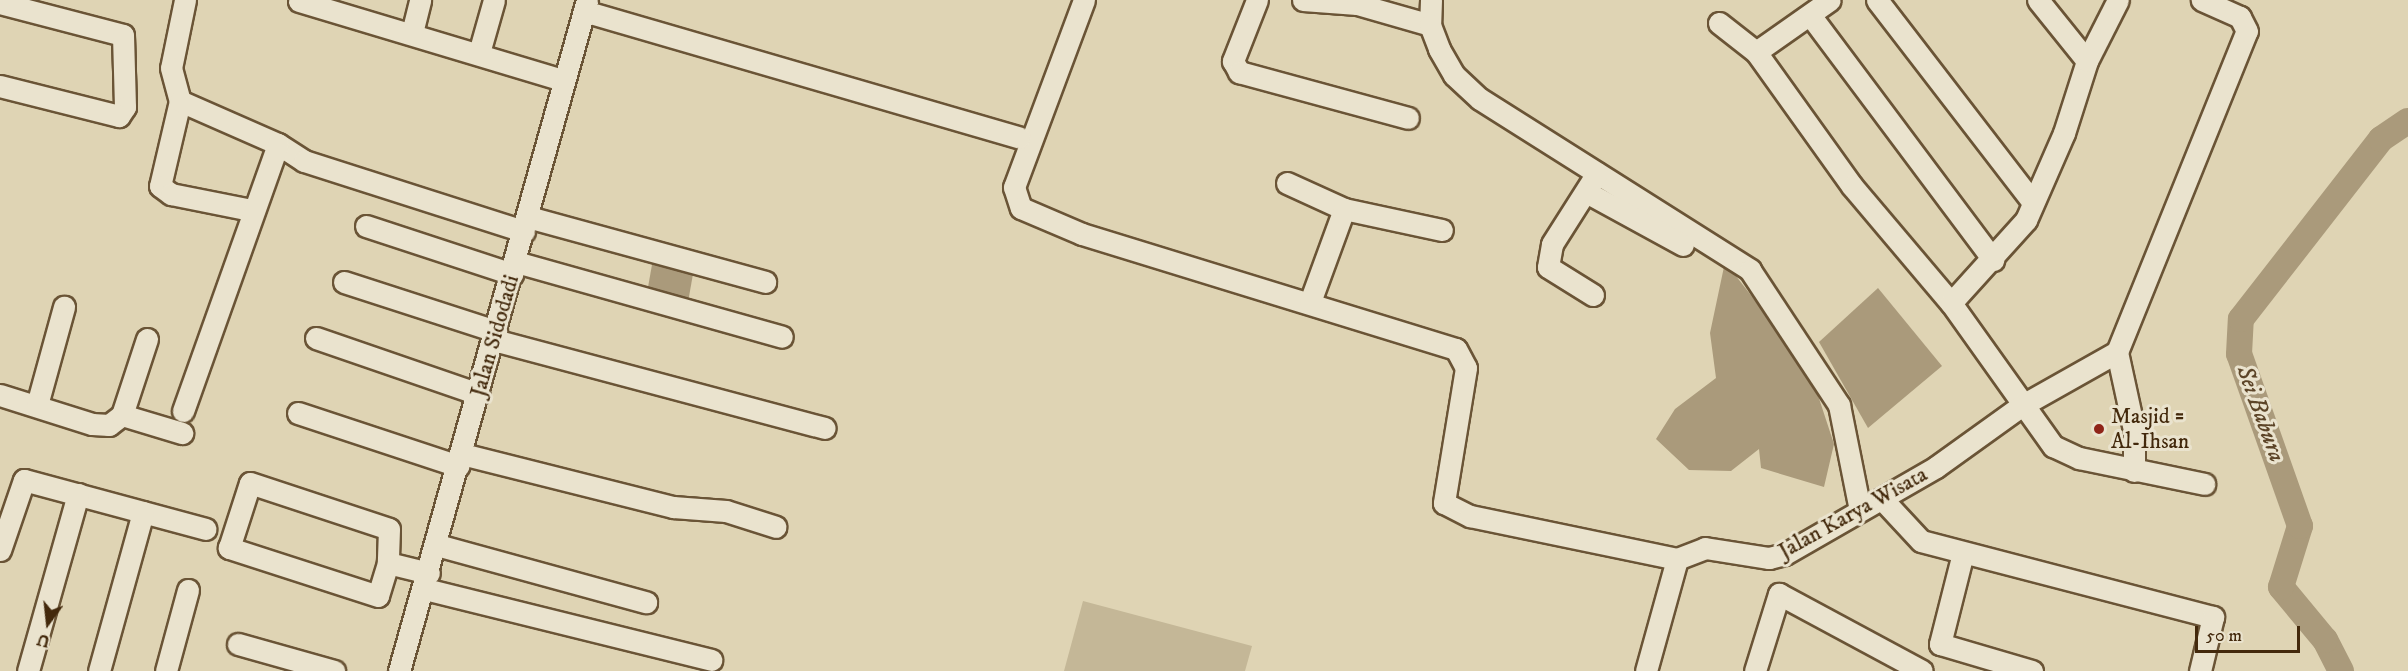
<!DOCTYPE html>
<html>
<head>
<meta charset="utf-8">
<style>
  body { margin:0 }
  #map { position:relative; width:2408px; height:671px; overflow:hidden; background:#dfd4b4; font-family:"IM FELL DW Pica",serif }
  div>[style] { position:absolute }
  .green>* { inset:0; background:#c4b797 }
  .water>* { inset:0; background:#aa9a7b; transform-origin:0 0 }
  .river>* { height:26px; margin:-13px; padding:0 13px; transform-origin:13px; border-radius:13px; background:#aa9a7b }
  .roads { filter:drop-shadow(2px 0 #6a5436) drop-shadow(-2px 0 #6a5436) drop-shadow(0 2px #6a5436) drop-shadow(0 -2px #6a5436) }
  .minor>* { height:21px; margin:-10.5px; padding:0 10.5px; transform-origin:10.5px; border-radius:10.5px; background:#eae3ce }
  .dots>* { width:16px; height:16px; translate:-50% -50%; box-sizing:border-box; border:3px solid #eae3ce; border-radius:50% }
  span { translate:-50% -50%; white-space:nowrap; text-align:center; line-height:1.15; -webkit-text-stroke:6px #eae3ce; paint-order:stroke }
  .street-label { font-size:22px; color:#43290c }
  .poi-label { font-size:22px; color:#43290c }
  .left { translate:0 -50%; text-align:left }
  .water-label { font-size:24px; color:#5d4528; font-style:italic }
  .north { position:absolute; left:18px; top:593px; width:60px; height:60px; -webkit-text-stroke:4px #eae3ce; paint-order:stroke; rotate:195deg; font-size:16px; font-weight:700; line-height:24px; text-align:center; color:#43290c }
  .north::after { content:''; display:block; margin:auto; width:21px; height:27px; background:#43290c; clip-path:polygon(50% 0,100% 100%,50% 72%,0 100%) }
  .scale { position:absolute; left:2195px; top:626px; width:105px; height:27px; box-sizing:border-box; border:3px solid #43290c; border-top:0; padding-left:8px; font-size:18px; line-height:21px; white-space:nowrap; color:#43290c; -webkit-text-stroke:4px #eae3ce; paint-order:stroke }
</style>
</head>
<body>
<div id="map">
  <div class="green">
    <i style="clip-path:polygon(1083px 601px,1252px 646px,1245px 671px,1064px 671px)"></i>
  </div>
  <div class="water">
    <i style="left:653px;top:259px;width:42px;height:32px;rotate:10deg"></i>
    <i style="clip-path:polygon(1725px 262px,1810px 371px,1834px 444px,1824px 487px,1761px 468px,1759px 449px,1731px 471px,1689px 470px,1656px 439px,1675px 409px,1716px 378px,1710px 333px)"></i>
    <i style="clip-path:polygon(1878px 288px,1942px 366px,1868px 428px,1819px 342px)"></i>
  </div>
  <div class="river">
    <i style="left:2341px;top:671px;width:35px;rotate:-117deg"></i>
    <i style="left:2325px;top:640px;width:69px;rotate:-129.7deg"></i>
    <i style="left:2281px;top:587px;width:64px;rotate:-72.7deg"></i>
    <i style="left:2300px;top:526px;width:182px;rotate:-109.5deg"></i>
    <i style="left:2239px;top:354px;width:35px;rotate:-87deg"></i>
    <i style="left:2241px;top:319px;width:228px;rotate:-52.1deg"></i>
    <i style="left:2381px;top:139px;width:32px;rotate:-34deg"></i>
  </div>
  <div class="roads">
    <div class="minor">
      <i style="left:185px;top:0;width:69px;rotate:101.6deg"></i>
      <i style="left:171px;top:68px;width:34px;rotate:75deg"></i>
      <i style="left:180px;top:101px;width:87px;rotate:103.2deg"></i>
      <i style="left:160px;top:186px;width:14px;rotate:36deg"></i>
      <i style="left:171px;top:194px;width:82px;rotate:11.3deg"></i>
      <i style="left:1084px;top:0;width:200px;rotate:110.5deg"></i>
      <i style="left:1014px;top:187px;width:22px;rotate:72deg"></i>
      <i style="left:1021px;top:208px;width:66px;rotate:23.1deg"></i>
      <i style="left:1082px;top:234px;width:391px;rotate:17.1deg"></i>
      <i style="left:1456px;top:349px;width:21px;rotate:62deg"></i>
      <i style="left:1466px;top:368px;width:137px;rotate:99.3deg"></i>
      <i style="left:1444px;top:503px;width:29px;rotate:27deg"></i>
      <i style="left:1470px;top:516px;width:211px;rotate:11.7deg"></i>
      <i style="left:1257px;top:0;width:66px;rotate:111.5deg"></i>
      <i style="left:1233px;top:61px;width:13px;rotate:61deg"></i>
      <i style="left:1239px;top:72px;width:175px;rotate:15.2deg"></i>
      <i style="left:1303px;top:0;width:54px;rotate:4.2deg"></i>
      <i style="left:1357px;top:4px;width:76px;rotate:16deg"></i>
      <i style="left:1431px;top:0;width:25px;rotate:92deg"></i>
      <i style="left:1430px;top:25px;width:26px;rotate:69deg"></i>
      <i style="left:1439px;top:49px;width:30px;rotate:60deg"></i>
      <i style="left:1454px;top:75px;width:35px;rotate:43deg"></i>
      <i style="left:1480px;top:99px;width:320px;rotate:32.3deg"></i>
      <i style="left:1750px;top:270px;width:162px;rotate:56.6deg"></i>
      <i style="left:1839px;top:405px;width:107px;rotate:78.7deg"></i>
      <i style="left:1877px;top:0;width:252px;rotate:52.4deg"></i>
      <i style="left:2038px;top:0;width:78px;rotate:51.2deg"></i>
      <i style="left:299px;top:1px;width:275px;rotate:16.7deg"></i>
      <i style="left:0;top:3px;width:127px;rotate:14.6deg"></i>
      <i style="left:123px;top:35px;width:72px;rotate:88.4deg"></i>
      <i style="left:125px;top:107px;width:11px;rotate:124deg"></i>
      <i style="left:119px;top:116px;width:123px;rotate:-165.9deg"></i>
      <i style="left:584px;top:11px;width:453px;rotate:16.2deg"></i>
      <i style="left:1810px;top:15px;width:306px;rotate:53.2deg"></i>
      <i style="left:1719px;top:23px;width:47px;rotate:38.1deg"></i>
      <i style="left:1756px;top:52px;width:165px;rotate:54.4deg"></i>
      <i style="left:1852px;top:186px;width:153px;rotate:49.8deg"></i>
      <i style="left:1951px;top:303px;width:176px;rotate:54.5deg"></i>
      <i style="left:2053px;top:446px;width:29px;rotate:25deg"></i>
      <i style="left:2079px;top:458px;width:128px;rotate:11.7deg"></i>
      <i style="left:412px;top:33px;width:34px;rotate:-76deg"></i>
      <i style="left:1756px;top:52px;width:90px;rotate:-35.1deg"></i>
      <i style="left:479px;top:53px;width:55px;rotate:-74.2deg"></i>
      <i style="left:180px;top:101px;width:107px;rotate:23.7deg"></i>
      <i style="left:278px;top:144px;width:31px;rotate:33deg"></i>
      <i style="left:304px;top:161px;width:231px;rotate:17.7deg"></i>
      <i style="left:1287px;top:183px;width:63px;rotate:24.5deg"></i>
      <i style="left:1344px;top:209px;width:100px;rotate:12.1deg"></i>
      <i style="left:1588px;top:193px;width:108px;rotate:28.7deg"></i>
      <i style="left:528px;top:217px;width:246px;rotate:15.3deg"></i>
      <i style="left:366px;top:226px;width:154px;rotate:18.2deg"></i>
      <i style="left:516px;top:262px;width:276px;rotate:15.7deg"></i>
      <i style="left:344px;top:282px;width:160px;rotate:17.9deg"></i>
      <i style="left:1593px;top:295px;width:53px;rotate:-148.1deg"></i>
      <i style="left:1548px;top:267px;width:23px;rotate:-80deg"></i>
      <i style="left:1552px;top:244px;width:84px;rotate:-57.6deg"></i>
      <i style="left:1310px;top:302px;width:99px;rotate:-69.9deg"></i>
      <i style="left:1951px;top:303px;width:112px;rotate:-47.9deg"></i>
      <i style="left:2026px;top:220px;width:95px;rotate:-66.4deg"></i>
      <i style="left:2064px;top:133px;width:76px;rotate:-72.3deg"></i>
      <i style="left:2087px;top:61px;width:68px;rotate:-63.1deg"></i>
      <i style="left:316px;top:338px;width:172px;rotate:19deg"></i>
      <i style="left:494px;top:340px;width:342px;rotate:14.9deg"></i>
      <i style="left:2117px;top:352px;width:80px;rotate:77.7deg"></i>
      <i style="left:2134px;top:430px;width:41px;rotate:90deg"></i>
      <i style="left:0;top:395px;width:96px;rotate:17.5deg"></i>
      <i style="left:92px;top:424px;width:17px;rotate:3deg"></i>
      <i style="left:109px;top:425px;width:16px;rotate:-38deg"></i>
      <i style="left:122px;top:415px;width:63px;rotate:16.7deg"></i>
      <i style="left:37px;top:405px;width:102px;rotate:-74.6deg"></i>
      <i style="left:183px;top:411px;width:283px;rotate:-70.4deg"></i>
      <i style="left:298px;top:413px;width:169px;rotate:18.3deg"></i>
      <i style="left:122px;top:415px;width:80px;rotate:-71.8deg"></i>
      <i style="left:462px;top:454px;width:218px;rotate:14.1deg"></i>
      <i style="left:673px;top:507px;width:53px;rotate:4.3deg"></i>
      <i style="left:726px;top:511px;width:52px;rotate:17.7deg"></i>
      <i style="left:250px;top:483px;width:146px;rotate:18.3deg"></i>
      <i style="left:389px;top:529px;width:34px;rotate:92deg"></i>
      <i style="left:388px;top:563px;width:34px;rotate:107deg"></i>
      <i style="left:378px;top:596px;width:157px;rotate:-162.1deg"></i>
      <i style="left:229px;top:548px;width:68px;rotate:-72.1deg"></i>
      <i style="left:1882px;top:499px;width:57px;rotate:47.1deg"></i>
      <i style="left:1921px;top:541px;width:302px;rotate:14.6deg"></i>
      <i style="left:2213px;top:617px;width:56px;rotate:103.5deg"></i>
      <i style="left:437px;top:545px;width:217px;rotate:15.3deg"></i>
      <i style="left:0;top:550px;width:74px;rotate:-71.1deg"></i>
      <i style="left:24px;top:480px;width:188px;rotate:15.1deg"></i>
      <i style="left:1963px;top:553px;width:94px;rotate:104.2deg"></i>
      <i style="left:1940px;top:644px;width:96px;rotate:16.4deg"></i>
      <i style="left:388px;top:563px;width:42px;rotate:13.7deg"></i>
      <i style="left:425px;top:589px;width:295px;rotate:13.9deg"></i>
      <i style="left:238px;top:644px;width:100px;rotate:15.7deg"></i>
      <i style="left:28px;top:671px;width:184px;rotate:-74.2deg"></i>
      <i style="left:99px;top:671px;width:165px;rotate:-74.5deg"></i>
      <i style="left:166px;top:671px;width:84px;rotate:-74.8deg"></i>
      <i style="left:399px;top:671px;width:697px;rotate:-74.35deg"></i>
      <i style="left:1646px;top:671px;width:116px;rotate:-74.5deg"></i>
      <i style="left:1677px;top:559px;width:30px;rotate:-21deg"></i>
      <i style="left:1705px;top:548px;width:65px;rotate:8.9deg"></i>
      <i style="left:1769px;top:558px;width:16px;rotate:-14deg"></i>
      <i style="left:1785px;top:554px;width:174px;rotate:-29.9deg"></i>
      <i style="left:1936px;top:467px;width:105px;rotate:-35.7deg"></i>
      <i style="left:2021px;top:406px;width:110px;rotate:-29.4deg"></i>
      <i style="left:2117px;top:352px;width:346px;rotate:-68deg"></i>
      <i style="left:2247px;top:31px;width:16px;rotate:-117deg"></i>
      <i style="left:2240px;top:17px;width:42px;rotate:-155.9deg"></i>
      <i style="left:1755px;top:671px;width:81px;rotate:-72.7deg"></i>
      <i style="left:1779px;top:594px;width:162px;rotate:28.3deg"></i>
    </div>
  </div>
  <div class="dots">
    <i style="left:2099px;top:429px;background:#8f2418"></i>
  </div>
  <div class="street-label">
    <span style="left:495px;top:336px;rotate:-74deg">Jalan Sidodadi</span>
    <span style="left:1853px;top:513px;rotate:-29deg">Jalan Karya Wisata</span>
  </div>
  <div class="poi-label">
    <span class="left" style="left:2111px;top:429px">Masjid =<br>Al-Ihsan</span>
  </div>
  <div class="water-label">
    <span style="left:2260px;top:414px;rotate:70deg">Sei Babura</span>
  </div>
  <div class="north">U</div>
  <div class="scale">50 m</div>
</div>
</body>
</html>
